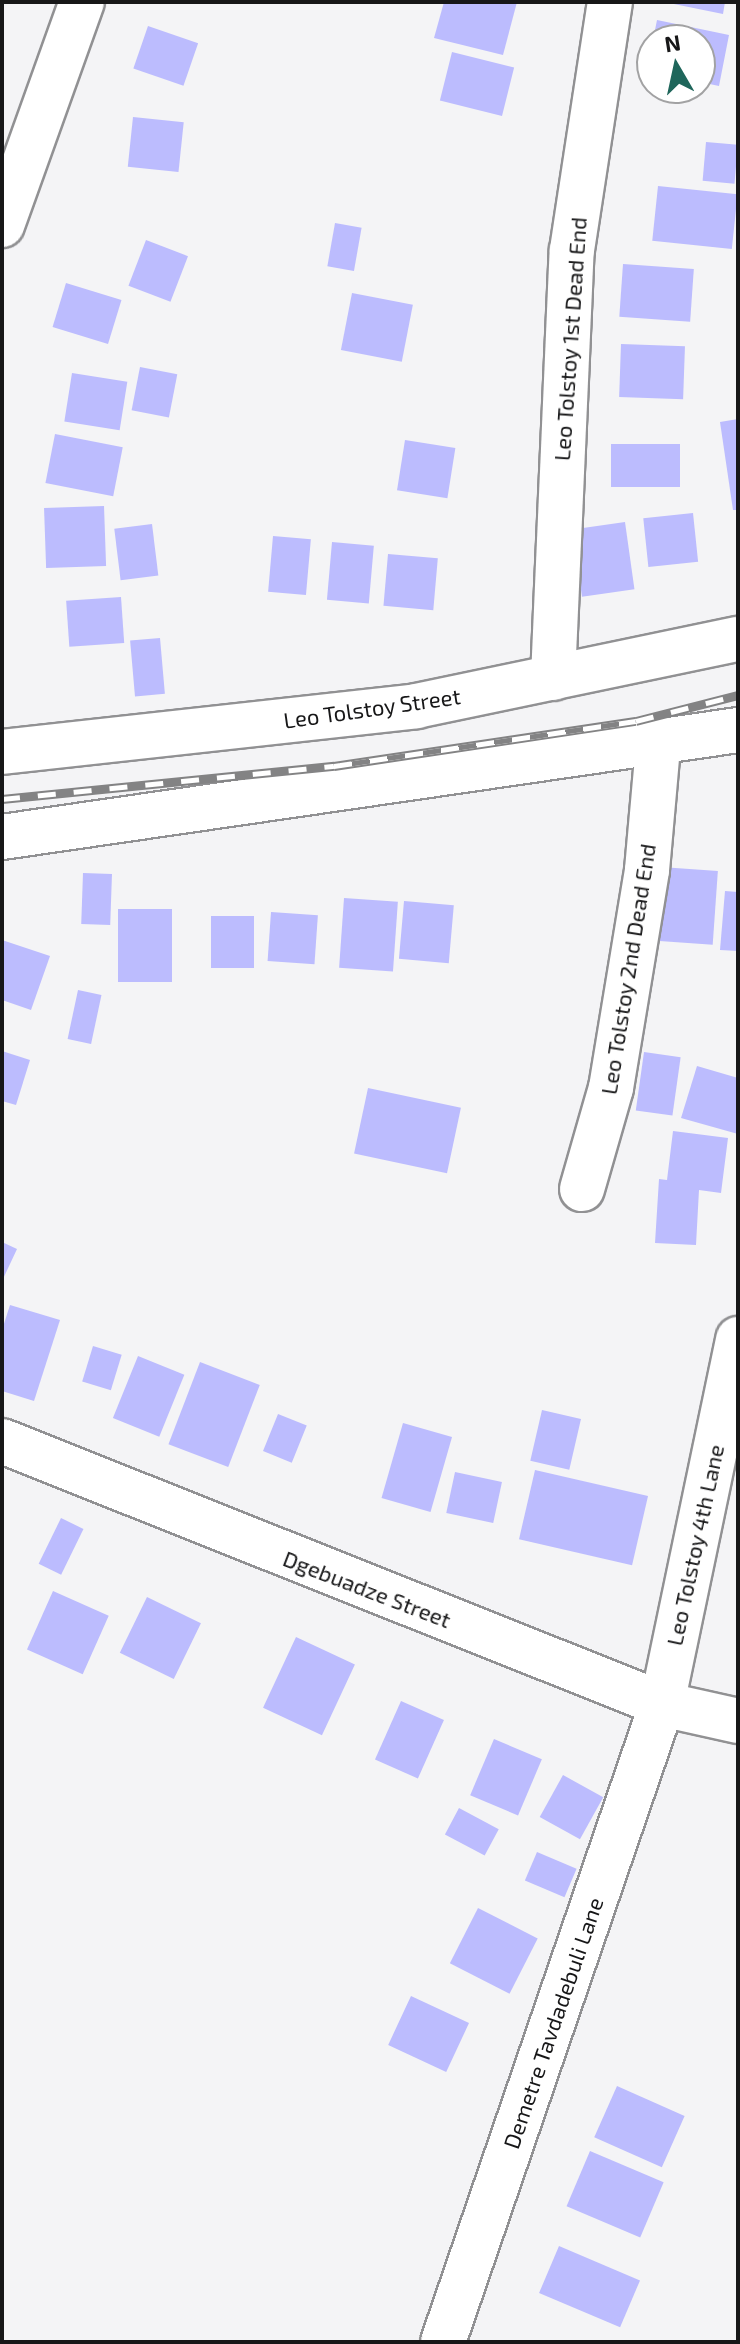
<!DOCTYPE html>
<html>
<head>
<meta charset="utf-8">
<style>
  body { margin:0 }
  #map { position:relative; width:740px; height:2344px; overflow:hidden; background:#f4f4f6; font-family:"Exo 2",sans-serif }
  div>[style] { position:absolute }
  .building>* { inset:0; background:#bcbcfe; transform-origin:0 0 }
  .roads { filter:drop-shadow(2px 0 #919193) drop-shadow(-2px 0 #919193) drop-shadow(0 2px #919193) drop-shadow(0 -2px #919193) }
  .minor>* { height:44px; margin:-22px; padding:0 22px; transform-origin:22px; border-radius:22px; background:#fff }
  .rail>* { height:9px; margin-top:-4.5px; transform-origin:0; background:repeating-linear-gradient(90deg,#fff 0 18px,#838384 0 36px); box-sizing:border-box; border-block:2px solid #838384 }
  span { translate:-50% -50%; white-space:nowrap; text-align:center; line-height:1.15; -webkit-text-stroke:6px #fff; paint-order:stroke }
  .street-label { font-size:22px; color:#171718 }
  .frame { position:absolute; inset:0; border:4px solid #171718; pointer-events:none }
  .north { position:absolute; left:636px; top:24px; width:80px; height:80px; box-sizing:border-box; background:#fff; border:2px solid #a2a2a3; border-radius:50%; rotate:351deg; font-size:22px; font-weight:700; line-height:32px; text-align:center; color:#171718 }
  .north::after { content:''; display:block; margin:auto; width:28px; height:36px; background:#1f665b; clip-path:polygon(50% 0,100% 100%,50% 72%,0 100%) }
</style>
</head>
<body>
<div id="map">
  <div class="building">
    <i style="clip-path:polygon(444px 2px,517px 2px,503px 55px,434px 38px)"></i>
    <i style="clip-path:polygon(664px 2px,725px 2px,723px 14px)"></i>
    <i style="clip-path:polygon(657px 20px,729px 35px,719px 86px,700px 82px,700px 40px,653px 40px)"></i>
    <i style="left:148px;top:26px;width:53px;height:45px;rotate:19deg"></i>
    <i style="left:452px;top:52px;width:64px;height:50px;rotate:14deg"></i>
    <i style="clip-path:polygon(651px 53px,652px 53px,652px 73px,647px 71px)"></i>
    <i style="left:133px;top:117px;width:51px;height:50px;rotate:6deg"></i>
    <i style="left:706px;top:142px;width:32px;height:39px;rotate:5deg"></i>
    <i style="left:658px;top:186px;width:80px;height:55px;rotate:6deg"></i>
    <i style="left:335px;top:223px;width:27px;height:44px;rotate:10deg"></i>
    <i style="left:146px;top:240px;width:45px;height:49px;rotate:21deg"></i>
    <i style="left:623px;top:264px;width:71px;height:53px;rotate:4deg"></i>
    <i style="left:66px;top:283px;width:58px;height:46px;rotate:17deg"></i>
    <i style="left:352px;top:293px;width:62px;height:58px;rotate:11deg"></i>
    <i style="left:621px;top:344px;width:64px;height:53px;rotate:2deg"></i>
    <i style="left:140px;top:367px;width:38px;height:44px;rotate:11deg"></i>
    <i style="left:72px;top:373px;width:56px;height:49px;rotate:9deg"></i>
    <i style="clip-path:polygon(738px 419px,738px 510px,733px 510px,720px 422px)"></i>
    <i style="left:55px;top:434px;width:69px;height:50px;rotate:11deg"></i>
    <i style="left:405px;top:440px;width:51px;height:51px;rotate:9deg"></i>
    <i style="left:611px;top:444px;width:69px;height:43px"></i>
    <i style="left:104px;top:506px;width:60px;height:60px;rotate:88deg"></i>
    <i style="left:693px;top:513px;width:49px;height:50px;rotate:84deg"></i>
    <i style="left:625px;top:522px;width:68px;height:53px;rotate:82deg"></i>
    <i style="left:152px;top:524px;width:52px;height:38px;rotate:83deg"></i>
    <i style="left:273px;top:536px;width:38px;height:56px;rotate:5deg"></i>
    <i style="left:332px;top:542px;width:42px;height:58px;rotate:5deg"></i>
    <i style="left:388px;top:554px;width:50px;height:52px;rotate:5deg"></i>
    <i style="left:121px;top:597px;width:46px;height:55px;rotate:86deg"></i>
    <i style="left:160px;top:638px;width:56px;height:30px;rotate:85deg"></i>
    <i style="left:661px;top:867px;width:57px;height:74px;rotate:4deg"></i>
    <i style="left:83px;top:873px;width:29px;height:51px;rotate:2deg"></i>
    <i style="clip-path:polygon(725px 891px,738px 892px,738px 951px,720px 950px)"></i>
    <i style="left:344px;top:898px;width:54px;height:70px;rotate:4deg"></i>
    <i style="left:404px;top:901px;width:50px;height:58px;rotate:5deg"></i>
    <i style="left:118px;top:909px;width:54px;height:73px"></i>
    <i style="left:271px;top:912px;width:47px;height:49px;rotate:4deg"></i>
    <i style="left:211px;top:916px;width:43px;height:52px"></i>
    <i style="clip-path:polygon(2px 940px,50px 956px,31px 1010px,2px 1000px)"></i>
    <i style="left:78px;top:990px;width:24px;height:50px;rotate:12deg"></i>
    <i style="clip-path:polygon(2px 1051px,30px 1060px,16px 1105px,2px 1101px)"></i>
    <i style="left:644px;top:1052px;width:37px;height:59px;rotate:8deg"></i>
    <i style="clip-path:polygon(697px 1066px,738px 1078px,738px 1134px,681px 1118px)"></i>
    <i style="left:368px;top:1088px;width:95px;height:67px;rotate:12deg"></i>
    <i style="clip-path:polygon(673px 1131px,728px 1138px,721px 1193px,699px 1190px,696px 1245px,655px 1243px,659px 1179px,667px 1180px)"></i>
    <i style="clip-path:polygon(2px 1242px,17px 1249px,2px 1281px)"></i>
    <i style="clip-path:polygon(10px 1305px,60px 1320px,34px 1401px,2px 1391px,2px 1330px)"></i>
    <i style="left:93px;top:1346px;width:30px;height:37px;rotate:17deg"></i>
    <i style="left:138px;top:1356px;width:50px;height:67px;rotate:22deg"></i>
    <i style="left:200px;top:1362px;width:64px;height:88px;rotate:21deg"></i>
    <i style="left:542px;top:1410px;width:40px;height:52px;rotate:13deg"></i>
    <i style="left:278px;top:1414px;width:31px;height:40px;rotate:22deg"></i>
    <i style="left:403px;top:1423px;width:51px;height:78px;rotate:16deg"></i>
    <i style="left:535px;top:1470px;width:116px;height:71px;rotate:13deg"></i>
    <i style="left:455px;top:1472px;width:48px;height:42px;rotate:12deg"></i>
    <i style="left:61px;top:1518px;width:25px;height:51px;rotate:26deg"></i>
    <i style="left:53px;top:1591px;width:61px;height:64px;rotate:24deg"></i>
    <i style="left:147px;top:1597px;width:60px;height:62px;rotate:26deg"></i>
    <i style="left:296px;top:1637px;width:65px;height:78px;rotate:25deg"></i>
    <i style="left:401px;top:1701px;width:47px;height:64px;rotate:24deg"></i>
    <i style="left:494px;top:1739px;width:52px;height:61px;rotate:23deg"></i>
    <i style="left:563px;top:1775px;width:46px;height:48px;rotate:29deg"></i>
    <i style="left:459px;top:1808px;width:45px;height:30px;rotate:28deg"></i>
    <i style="left:537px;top:1852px;width:43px;height:31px;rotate:23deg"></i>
    <i style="left:478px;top:1908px;width:67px;height:62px;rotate:27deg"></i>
    <i style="left:411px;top:1996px;width:64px;height:54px;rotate:25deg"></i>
    <i style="left:617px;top:2086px;width:74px;height:56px;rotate:24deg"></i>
    <i style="left:590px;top:2151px;width:80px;height:60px;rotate:23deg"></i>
    <i style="left:559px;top:2246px;width:88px;height:51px;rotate:23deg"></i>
  </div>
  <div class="roads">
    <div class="minor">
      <i style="left:2px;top:225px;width:237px;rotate:-70.3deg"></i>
      <i style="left:553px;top:678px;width:428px;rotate:-87.5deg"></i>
      <i style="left:572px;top:250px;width:251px;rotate:-81.3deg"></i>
      <i style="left:2px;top:752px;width:417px;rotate:-6.3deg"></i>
      <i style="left:416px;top:706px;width:329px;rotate:-11.8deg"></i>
      <i style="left:2px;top:837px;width:744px;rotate:-8.27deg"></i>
      <i style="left:582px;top:1189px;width:105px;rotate:-74deg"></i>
      <i style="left:611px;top:1088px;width:221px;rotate:-80.6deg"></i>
      <i style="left:647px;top:870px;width:124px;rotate:-84.9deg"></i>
      <i style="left:2px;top:1441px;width:710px;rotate:21.73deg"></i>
      <i style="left:662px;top:1704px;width:78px;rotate:12.6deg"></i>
      <i style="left:443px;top:2342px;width:675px;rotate:-71.05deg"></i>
      <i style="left:662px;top:1704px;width:373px;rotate:-78.2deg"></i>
    </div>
  </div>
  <div class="rail">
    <i style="left:2px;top:799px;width:334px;rotate:-5.7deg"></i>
    <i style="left:334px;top:766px;width:305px;rotate:-8.5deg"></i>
    <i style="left:636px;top:721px;width:105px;rotate:-14.3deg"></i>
  </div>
  <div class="street-label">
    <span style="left:570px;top:339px;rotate:-86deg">Leo Tolstoy 1st Dead End</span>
    <span style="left:372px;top:708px;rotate:-8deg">Leo Tolstoy Street</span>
    <span style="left:628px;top:969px;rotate:-81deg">Leo Tolstoy 2nd Dead End</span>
    <span style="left:695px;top:1545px;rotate:-78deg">Leo Tolstoy 4th Lane</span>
    <span style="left:367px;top:1589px;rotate:21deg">Dgebuadze Street</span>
    <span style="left:553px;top:2023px;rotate:-71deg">Demetre Tavdadebuli Lane</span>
  </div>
  <div class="frame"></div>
  <div class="north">N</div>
</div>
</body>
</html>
